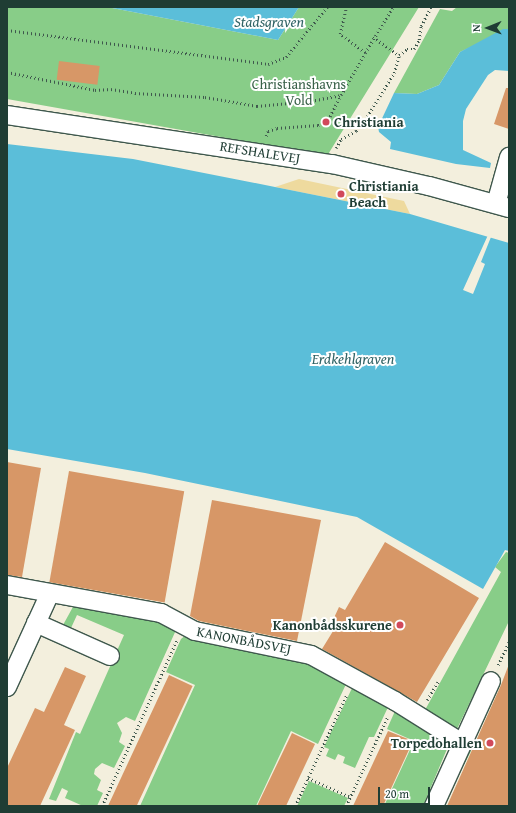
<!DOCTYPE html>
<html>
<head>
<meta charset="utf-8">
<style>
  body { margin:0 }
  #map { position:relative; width:516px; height:813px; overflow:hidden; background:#f3efdd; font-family:"Gentium Book Plus",serif }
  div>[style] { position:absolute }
  .green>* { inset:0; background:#88cd88; transform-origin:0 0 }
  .sand>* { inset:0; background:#eeda9e }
  .water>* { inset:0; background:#5bbed9 }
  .pier>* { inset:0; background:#f3efdd }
  .building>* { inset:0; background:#d79767; transform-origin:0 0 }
  .path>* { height:2.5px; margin-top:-1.25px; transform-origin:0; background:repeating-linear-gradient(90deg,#3f584d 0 1px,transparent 0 4px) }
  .roads { filter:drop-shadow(1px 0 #3f584d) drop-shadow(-1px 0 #3f584d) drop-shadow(0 1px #3f584d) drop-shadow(0 -1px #3f584d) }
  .minor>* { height:18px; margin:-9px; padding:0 9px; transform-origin:9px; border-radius:9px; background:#fff }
  .dots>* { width:11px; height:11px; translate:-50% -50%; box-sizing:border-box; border:2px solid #fff; border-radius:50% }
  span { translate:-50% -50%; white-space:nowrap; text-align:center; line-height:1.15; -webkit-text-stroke:4px #fff; paint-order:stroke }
  .park-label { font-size:14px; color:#396149 }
  .poi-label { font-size:14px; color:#1f3d34; font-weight:700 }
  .left { translate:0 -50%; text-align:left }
  .right { translate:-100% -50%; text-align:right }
  .street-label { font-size:14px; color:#1f3d34 }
  .water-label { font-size:15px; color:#316466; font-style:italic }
  .frame { position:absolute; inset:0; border:8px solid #1f3d34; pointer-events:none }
  .north { position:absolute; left:468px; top:8px; width:40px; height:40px; -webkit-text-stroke:3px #fff; paint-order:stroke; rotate:269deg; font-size:11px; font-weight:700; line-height:16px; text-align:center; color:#1f3d34 }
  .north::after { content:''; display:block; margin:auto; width:14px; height:18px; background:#1f3d34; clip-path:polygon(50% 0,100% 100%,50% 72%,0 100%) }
  .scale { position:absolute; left:378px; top:787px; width:52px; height:18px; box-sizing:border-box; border:2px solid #1f3d34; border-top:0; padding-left:5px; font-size:12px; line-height:14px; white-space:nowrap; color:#1f3d34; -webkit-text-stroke:3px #fff; paint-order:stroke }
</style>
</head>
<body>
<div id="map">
  <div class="green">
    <i style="clip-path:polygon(7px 7px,107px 7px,278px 40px,299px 7px,419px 7px,327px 156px,7px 99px)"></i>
    <i style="clip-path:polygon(457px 7px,509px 7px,509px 29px,460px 52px,439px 85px,417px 94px,394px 93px,440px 9px,452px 11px)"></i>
    <i style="clip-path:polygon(506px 552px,509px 553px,509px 621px,457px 729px,425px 710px,501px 572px,495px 567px)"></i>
    <i style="clip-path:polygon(74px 605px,150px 616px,176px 630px,135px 721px,126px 717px,117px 723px,122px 733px,119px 742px,125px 746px,114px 768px,102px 763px,95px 769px,94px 774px,101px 780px,97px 790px,103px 793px,97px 806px,83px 806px,65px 798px,68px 791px,62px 788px,56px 801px,49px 799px,76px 732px,80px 734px,124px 635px,77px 615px,71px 628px,63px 625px)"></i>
    <i style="clip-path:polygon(186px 635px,298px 657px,347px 682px,318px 744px,291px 731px,256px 806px,140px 806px,195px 685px,166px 672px,181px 639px)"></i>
    <i style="clip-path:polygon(353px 686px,389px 705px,374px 737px,369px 737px,355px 768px,343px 763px,345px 757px,338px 754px,335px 760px,326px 756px,329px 749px,324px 747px)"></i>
    <i style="clip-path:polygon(395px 711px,444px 738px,446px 745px,447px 749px,423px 806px,384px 806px,414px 741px,387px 729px)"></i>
    <i style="left:463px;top:747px;width:9px;height:48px;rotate:27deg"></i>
    <i style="clip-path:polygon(309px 781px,348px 798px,344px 806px,297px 806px)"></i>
  </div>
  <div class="sand">
    <i style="clip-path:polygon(299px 179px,404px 201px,410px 214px,275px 187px)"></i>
  </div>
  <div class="water">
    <i style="clip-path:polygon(107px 7px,299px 7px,278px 40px)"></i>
    <i style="clip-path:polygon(503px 29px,509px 29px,509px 71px,495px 70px,488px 75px,466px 109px,463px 121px,463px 150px,491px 163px,490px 168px,456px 164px,390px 149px,391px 142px,379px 132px,378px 127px,394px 93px,417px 94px,439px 85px,460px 52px)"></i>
    <i style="clip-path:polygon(7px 144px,133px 159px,275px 187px,410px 214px,509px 243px,509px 551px,505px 550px,483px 589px,357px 517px,145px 473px,7px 449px)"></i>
  </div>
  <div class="pier">
    <i style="clip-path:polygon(488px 235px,491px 237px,481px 262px,485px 264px,473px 294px,463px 290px)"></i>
  </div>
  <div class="building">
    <i style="left:59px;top:61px;width:41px;height:19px;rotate:7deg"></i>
    <i style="clip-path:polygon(506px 88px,509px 88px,509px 129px,494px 124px)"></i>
    <i style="clip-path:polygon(7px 462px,41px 468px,22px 577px,7px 575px)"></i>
    <i style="left:69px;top:471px;width:117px;height:113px;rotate:10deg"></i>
    <i style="clip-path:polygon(212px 500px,321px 520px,297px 641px,199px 621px,190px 616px)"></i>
    <i style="clip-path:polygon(385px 542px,479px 598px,417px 702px,322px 649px,338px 623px,333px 620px,339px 607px,345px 610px)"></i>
    <i style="clip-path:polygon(509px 664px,509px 806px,447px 806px,501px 685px)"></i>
    <i style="clip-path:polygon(65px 667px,86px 676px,64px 725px,75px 730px,40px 806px,7px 806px,7px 768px,35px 708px,44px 712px)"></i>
    <i style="left:169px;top:675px;width:26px;height:145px;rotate:25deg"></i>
    <i style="clip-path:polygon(388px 731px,413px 741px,383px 806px,353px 806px)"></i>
    <i style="clip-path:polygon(292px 733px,315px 744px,286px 806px,257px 806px)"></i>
  </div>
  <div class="path">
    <i style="left:7px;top:30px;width:263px;rotate:7.4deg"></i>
    <i style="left:268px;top:64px;width:19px;rotate:-21deg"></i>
    <i style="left:286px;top:57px;width:65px;rotate:-50.6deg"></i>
    <i style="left:373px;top:37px;width:32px;rotate:35deg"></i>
    <i style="left:365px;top:53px;width:54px;rotate:-58.7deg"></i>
    <i style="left:7px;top:72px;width:90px;rotate:11.6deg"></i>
    <i style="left:95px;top:90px;width:16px;rotate:-4deg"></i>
    <i style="left:111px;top:89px;width:24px;rotate:9deg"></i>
    <i style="left:135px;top:93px;width:70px;rotate:3.3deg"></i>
    <i style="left:205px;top:97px;width:53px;rotate:9.8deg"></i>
    <i style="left:257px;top:106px;width:54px;rotate:-5.3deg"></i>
    <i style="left:311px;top:101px;width:31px;rotate:-11deg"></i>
    <i style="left:341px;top:95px;width:48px;rotate:-60.3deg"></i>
    <i style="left:365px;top:53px;width:31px;rotate:-143deg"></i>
    <i style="left:340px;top:34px;width:28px;rotate:-77deg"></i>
    <i style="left:266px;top:136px;width:5px;rotate:-68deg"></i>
    <i style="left:268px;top:131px;width:9px;rotate:-18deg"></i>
    <i style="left:277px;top:128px;width:41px;rotate:-4.2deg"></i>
    <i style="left:318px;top:125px;width:11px;rotate:-27deg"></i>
    <i style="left:328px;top:120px;width:28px;rotate:-63deg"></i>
    <i style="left:336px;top:148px;width:10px;rotate:-61deg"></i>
    <i style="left:341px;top:139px;width:17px;rotate:-28deg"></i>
    <i style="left:356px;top:131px;width:14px;rotate:-51deg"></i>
    <i style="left:365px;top:120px;width:55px;rotate:-58.3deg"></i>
    <i style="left:394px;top:73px;width:19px;rotate:-74deg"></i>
    <i style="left:399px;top:55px;width:10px;rotate:-37deg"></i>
    <i style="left:407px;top:49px;width:7px"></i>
    <i style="left:414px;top:49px;width:10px;rotate:-61deg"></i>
    <i style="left:419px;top:40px;width:14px;rotate:-82deg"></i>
    <i style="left:421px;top:26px;width:21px;rotate:-62deg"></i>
    <i style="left:498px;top:665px;width:26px;rotate:-65deg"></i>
    <i style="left:427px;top:700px;width:23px;rotate:-59deg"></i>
    <i style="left:308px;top:778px;width:46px;rotate:24.3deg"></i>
    <i style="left:102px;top:806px;width:182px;rotate:-65.7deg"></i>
    <i style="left:295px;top:806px;width:123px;rotate:-65.1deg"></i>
    <i style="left:346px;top:806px;width:99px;rotate:-65deg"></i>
  </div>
  <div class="roads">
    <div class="minor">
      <i style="left:7px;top:115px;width:329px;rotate:8.6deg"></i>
      <i style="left:332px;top:164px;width:99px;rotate:12.8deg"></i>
      <i style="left:429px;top:186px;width:83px;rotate:15.4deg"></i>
      <i style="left:496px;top:204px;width:49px;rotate:-74.5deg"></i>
      <i style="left:7px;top:585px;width:157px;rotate:10.3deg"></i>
      <i style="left:161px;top:613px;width:38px;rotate:28deg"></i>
      <i style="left:195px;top:631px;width:118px;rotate:11.7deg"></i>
      <i style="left:311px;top:655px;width:96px;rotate:28.7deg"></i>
      <i style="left:395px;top:701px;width:79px;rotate:32.1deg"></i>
      <i style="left:36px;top:623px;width:81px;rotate:24deg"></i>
      <i style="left:7px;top:687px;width:103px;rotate:-65.4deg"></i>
      <i style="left:434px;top:806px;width:137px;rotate:-65.5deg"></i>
    </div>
  </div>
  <div class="dots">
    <i style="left:326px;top:122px;background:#d1495b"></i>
    <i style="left:341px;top:194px;background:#d1495b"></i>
    <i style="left:400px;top:625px;background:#d1495b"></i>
    <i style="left:490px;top:743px;background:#d1495b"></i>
  </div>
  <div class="park-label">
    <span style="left:299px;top:92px">Christianshavns<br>Vold</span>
  </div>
  <div class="poi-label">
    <span class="left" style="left:334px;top:122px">Christiania</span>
    <span class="left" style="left:349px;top:194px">Christiania<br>Beach</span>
    <span class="right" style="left:392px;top:625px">Kanonbådsskurene</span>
    <span class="right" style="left:482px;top:743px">Torpedohallen</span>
  </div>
  <div class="street-label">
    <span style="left:260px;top:152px;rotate:9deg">REFSHALEVEJ</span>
    <span style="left:244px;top:640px;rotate:11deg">KANONBÅDSVEJ</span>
  </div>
  <div class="water-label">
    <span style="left:269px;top:22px">Stadsgraven</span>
    <span style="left:353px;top:359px">Erdkehlgraven</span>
  </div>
  <div class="frame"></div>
  <div class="north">N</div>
  <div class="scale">20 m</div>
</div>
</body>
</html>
